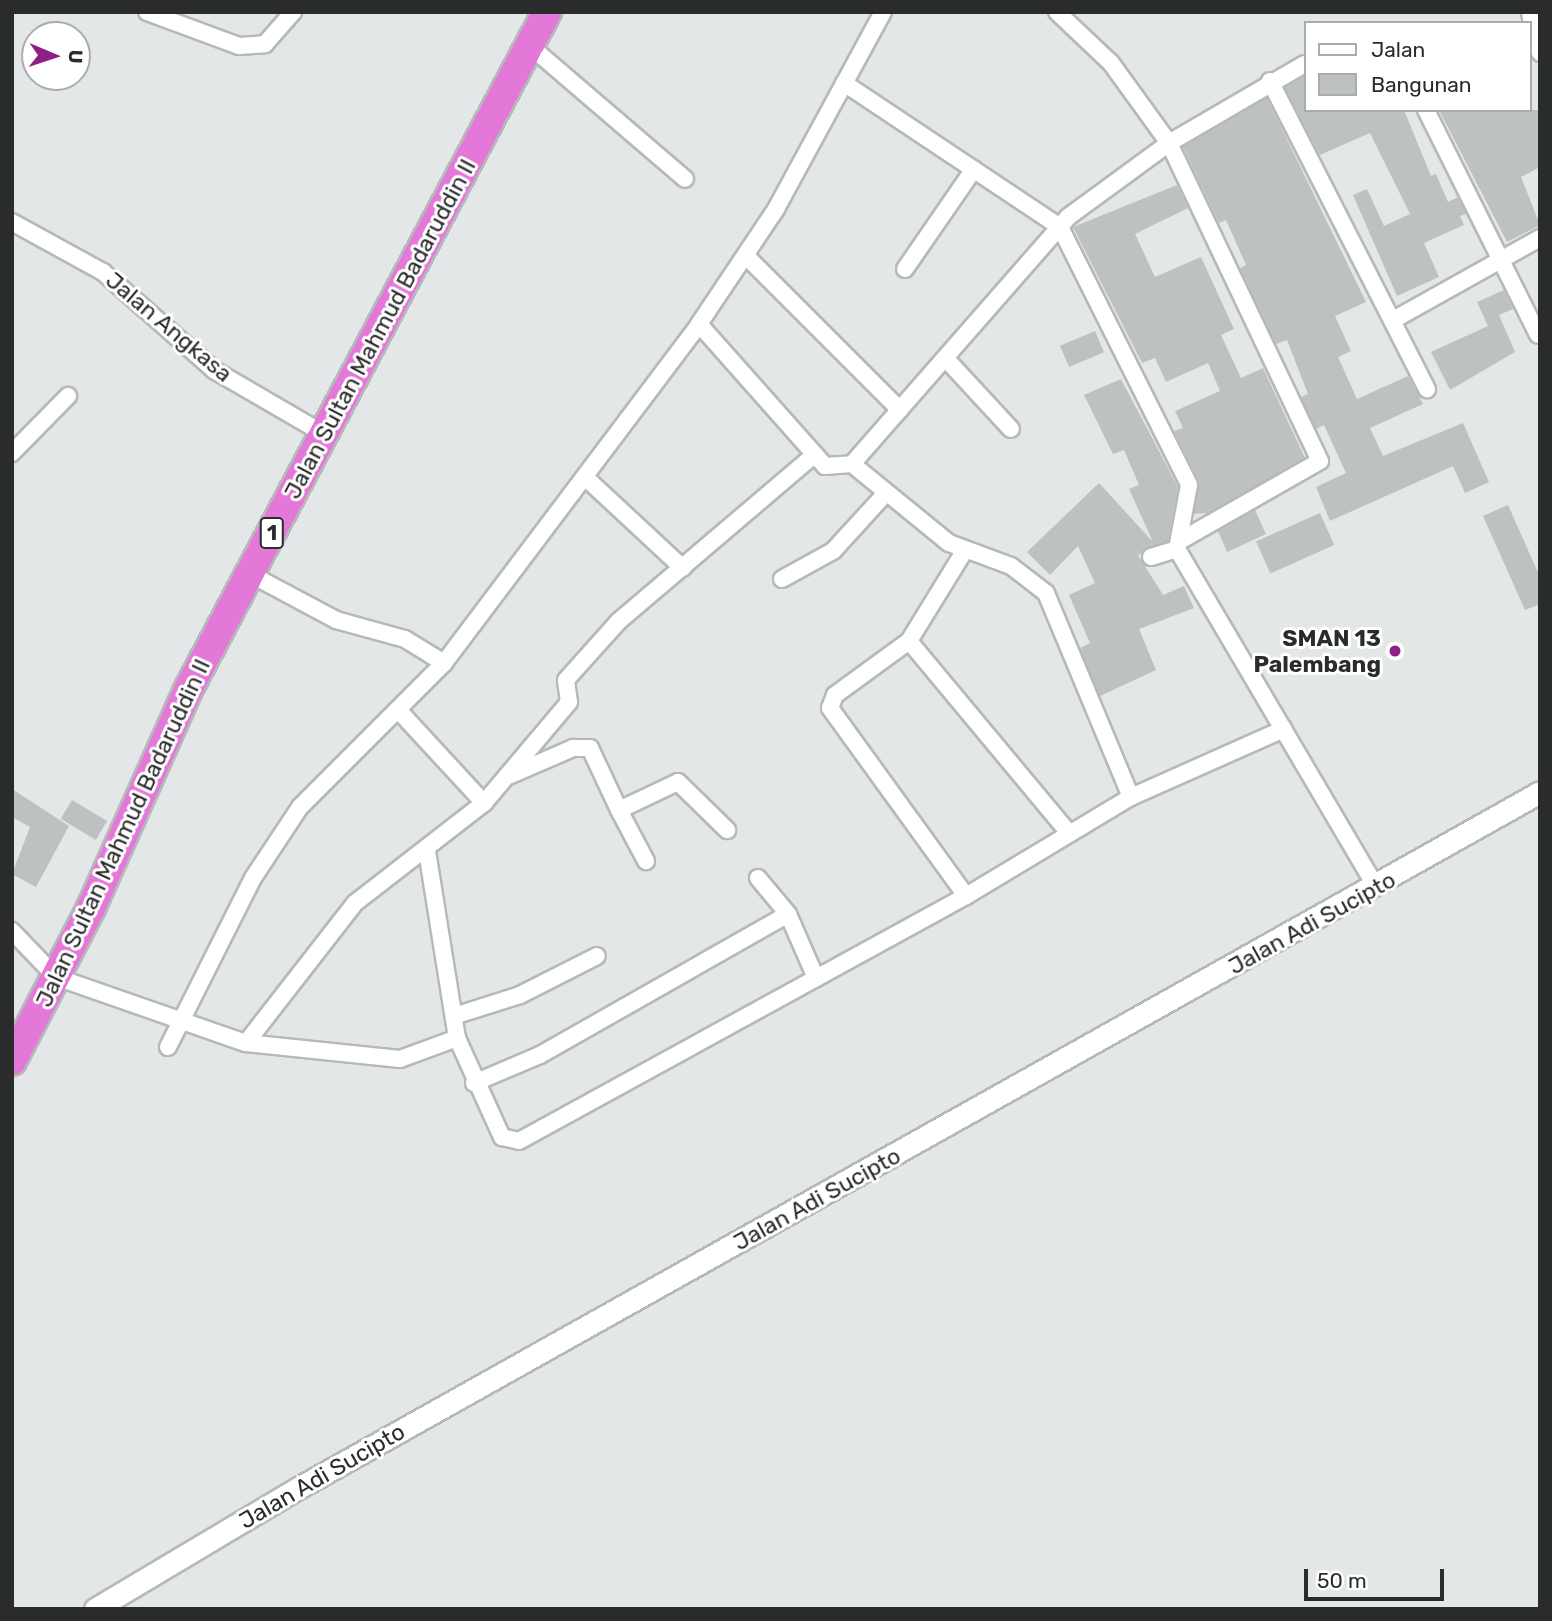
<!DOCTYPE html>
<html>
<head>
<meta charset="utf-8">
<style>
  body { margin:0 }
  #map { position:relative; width:1552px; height:1621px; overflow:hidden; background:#e3e7e8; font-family:Rubik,sans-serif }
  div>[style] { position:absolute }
  .building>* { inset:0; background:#bdc1c2; transform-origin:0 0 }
  .roads { filter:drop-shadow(2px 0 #b6b9ba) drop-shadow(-2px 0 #b6b9ba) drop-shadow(0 2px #b6b9ba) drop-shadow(0 -2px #b6b9ba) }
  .street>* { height:16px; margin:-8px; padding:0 8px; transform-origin:8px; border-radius:8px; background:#fff }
  .secondary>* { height:21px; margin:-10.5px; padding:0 10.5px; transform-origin:10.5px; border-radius:10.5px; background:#fff }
  .highway>* { height:28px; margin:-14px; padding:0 14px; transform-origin:14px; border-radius:14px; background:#e478d8 }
  .dots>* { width:19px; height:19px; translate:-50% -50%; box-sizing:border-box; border:4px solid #fff; border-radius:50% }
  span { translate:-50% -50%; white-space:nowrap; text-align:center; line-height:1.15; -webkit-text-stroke:6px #fff; paint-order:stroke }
  .shield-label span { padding:2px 5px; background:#fff; border:2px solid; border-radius:5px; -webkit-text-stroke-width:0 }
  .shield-label { font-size:21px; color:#2a2c2c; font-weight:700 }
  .street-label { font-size:23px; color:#2a2c2c }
  .poi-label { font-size:23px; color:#2a2c2c; font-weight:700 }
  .right { translate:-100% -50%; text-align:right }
  .frame { position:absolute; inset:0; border:14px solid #2a2c2c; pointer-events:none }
  .legend { position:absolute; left:1304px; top:21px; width:228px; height:91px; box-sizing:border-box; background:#fff; border:2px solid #aaabab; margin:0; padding:9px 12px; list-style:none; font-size:21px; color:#2a2c2c }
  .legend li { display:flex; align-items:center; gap:14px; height:35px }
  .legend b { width:35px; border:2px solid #aaabab }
  .north { position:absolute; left:21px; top:21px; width:70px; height:70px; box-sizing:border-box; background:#fff; border:2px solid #aaabab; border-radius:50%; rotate:92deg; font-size:19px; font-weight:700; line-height:28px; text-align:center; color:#2a2c2c }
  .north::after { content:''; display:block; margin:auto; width:24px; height:32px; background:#8d2084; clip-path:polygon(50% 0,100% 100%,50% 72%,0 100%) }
  .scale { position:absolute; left:1304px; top:1569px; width:140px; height:32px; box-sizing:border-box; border:4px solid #2a2c2c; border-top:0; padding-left:9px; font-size:21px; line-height:24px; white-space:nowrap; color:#2a2c2c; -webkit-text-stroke:5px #fff; paint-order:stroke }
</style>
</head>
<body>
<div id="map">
  <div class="building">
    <i style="clip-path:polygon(1305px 76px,1305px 110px,1404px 110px,1431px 176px,1436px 174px,1448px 202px,1458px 197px,1466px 214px,1460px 216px,1464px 225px,1424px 243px,1439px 277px,1397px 296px,1353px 195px,1367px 189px,1384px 226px,1410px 214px,1370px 133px,1320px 155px,1285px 88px)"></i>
    <i style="clip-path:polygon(1267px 98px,1366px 302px,1335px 316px,1351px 351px,1338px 357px,1357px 399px,1408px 376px,1423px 404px,1370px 428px,1383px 456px,1463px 423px,1489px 482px,1465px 493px,1453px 466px,1330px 521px,1316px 487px,1346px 473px,1324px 425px,1316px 429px,1301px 397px,1308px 394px,1287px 340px,1276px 344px,1240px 268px,1246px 265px,1226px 220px,1219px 223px,1183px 147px)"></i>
    <i style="clip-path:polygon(1439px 110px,1540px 110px,1540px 167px,1521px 177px,1540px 225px,1507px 242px)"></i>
    <i style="clip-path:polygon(1177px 185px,1188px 208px,1135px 234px,1155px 277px,1201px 257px,1234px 329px,1221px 335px,1241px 378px,1263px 368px,1305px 458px,1208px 513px,1194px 514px,1199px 481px,1174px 431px,1183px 428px,1175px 411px,1220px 391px,1208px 363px,1166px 382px,1155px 358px,1142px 363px,1073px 227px)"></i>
    <i style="clip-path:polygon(1504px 290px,1513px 309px,1499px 315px,1515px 352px,1450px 390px,1431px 352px,1488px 326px,1477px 302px)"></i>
    <i style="left:1095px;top:331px;width:23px;height:38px;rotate:67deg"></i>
    <i style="clip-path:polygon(1121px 379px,1178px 487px,1168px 541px,1138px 555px,1163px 595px,1184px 586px,1194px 608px,1139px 629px,1156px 670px,1100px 696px,1080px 648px,1090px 643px,1069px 595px,1095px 583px,1078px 546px,1050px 575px,1027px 552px,1099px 483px,1153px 542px,1129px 489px,1139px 485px,1124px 450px,1113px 454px,1084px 395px)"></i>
    <i style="clip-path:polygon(1508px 505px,1540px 577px,1540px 604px,1525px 610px,1483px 516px)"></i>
    <i style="clip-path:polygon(1255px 510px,1266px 534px,1227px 552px,1218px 531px)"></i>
    <i style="left:1320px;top:513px;width:35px;height:70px;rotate:66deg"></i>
    <i style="clip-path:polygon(12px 789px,69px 826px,36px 887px,12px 874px,30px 827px,12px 817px)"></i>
    <i style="left:72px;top:800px;width:41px;height:22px;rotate:31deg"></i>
  </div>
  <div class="roads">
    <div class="street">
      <i style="left:147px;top:12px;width:98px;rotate:20.3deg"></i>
      <i style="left:239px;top:46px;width:26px;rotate:-4deg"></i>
      <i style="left:265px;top:44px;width:43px;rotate:-48.8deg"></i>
      <i style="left:1057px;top:12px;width:74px;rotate:43.4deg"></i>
      <i style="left:1111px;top:63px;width:99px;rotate:54.1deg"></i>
      <i style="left:1169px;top:143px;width:157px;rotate:-30.2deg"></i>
      <i style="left:1530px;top:12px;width:25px;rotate:81deg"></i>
      <i style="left:1534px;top:37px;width:6px"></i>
      <i style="left:1534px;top:37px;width:17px;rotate:69deg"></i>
      <i style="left:530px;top:46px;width:204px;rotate:40.6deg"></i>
      <i style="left:1270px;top:81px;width:346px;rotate:63deg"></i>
      <i style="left:844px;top:83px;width:260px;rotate:33.7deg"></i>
      <i style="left:1060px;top:227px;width:288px;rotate:63.4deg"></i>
      <i style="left:1189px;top:485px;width:65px;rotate:100.6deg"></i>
      <i style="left:1177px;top:549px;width:392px;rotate:59.5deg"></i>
      <i style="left:1426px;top:110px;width:251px;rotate:63.5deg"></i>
      <i style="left:12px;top:222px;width:104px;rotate:28.8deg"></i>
      <i style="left:103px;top:272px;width:148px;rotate:41.4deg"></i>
      <i style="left:214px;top:370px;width:127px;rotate:30.2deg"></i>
      <i style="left:747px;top:257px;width:216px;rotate:45deg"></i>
      <i style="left:905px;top:269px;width:121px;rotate:-55.4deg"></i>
      <i style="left:1395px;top:319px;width:166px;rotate:-29.2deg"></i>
      <i style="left:699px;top:324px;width:190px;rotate:48.4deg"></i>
      <i style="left:825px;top:466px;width:27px;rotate:-4deg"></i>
      <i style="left:852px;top:464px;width:328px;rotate:-48.8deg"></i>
      <i style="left:1068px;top:217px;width:125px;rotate:-36.2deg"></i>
      <i style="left:1169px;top:143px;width:352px;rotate:64.6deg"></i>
      <i style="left:1320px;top:461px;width:158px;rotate:150.3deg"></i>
      <i style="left:947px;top:360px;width:94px;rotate:47.2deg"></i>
      <i style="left:12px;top:453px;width:80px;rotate:-45.5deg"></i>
      <i style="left:852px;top:464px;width:125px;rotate:39.2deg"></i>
      <i style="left:949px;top:543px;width:66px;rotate:20.4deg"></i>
      <i style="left:1011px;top:566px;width:44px;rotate:37.6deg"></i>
      <i style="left:1046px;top:593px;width:221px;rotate:67.4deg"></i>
      <i style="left:1131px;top:797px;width:167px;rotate:-24deg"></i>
      <i style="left:586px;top:478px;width:132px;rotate:42.9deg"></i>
      <i style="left:965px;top:550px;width:107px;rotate:121.6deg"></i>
      <i style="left:909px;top:641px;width:249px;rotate:50.2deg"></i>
      <i style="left:1151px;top:557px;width:27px;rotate:-17deg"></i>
      <i style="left:250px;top:574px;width:98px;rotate:28.1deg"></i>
      <i style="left:336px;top:620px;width:72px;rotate:15.4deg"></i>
      <i style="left:405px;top:639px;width:46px;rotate:31.6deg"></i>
      <i style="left:782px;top:579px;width:58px;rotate:-28.8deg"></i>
      <i style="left:833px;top:551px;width:77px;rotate:-47.6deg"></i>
      <i style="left:909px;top:641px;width:92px;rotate:143.9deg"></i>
      <i style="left:835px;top:695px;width:14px;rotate:111deg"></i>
      <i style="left:830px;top:708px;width:232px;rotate:54.1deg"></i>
      <i style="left:400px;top:712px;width:124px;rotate:47.3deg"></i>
      <i style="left:484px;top:803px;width:132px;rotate:-49.9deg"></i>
      <i style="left:569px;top:702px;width:22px;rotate:-98deg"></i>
      <i style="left:566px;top:680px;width:79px;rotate:-48.1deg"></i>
      <i style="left:619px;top:621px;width:257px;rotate:-40.4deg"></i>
      <i style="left:511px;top:775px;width:68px;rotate:-23.5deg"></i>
      <i style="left:573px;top:748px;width:17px"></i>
      <i style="left:590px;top:748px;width:68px;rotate:64.9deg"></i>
      <i style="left:619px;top:810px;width:65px;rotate:-25.4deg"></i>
      <i style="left:678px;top:782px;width:69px;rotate:44.4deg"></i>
      <i style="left:619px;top:810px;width:58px;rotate:62.1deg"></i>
      <i style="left:427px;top:851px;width:189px;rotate:80.9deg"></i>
      <i style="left:758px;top:878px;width:47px;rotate:50.2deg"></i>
      <i style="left:788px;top:914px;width:70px;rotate:66.4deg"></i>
      <i style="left:12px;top:931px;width:64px;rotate:46.3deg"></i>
      <i style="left:56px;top:977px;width:201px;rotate:19.2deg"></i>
      <i style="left:246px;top:1043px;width:155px;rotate:5.9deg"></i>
      <i style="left:400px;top:1059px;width:61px;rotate:-20.2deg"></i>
      <i style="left:457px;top:1038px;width:109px;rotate:65.6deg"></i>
      <i style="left:502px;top:1137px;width:17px;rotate:13deg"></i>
      <i style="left:519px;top:1141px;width:510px;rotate:-28.73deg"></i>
      <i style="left:966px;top:896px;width:192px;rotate:-31deg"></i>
      <i style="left:454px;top:1016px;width:69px;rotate:-17.7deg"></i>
      <i style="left:520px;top:995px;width:86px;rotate:-26.9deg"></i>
      <i style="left:246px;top:1043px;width:177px;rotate:-52.1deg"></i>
      <i style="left:355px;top:903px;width:163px;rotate:-37.8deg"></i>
      <i style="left:168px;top:1047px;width:189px;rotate:-63.3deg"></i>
      <i style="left:253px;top:878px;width:85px;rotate:-56.5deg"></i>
      <i style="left:300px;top:807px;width:204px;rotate:-45deg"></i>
      <i style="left:444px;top:663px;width:424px;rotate:-53deg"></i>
      <i style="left:699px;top:324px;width:138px;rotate:-56.2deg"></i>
      <i style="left:776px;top:209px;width:224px;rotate:-61.5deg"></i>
      <i style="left:474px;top:1083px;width:72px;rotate:-23deg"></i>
      <i style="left:540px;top:1055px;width:285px;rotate:-29.6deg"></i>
    </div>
    <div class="secondary">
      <i style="left:95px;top:1609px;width:239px;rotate:-30.8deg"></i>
      <i style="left:300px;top:1487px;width:1421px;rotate:-29.27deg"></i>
    </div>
    <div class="highway">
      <i style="left:12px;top:1061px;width:172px;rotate:-62.7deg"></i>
      <i style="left:91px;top:908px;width:241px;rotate:-66deg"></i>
      <i style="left:189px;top:688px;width:765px;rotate:-62.09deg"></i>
    </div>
  </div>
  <div class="dots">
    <i style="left:1395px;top:651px;background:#8d2084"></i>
  </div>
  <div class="shield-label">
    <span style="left:272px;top:533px">1</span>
  </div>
  <div class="street-label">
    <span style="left:169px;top:327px;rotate:40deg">Jalan Angkasa</span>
    <span style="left:380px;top:329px;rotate:-62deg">Jalan Sultan Mahmud Badaruddin II</span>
    <span style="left:123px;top:833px;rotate:-65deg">Jalan Sultan Mahmud Badaruddin II</span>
    <span style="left:1312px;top:923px;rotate:-29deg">Jalan Adi Sucipto</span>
    <span style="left:817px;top:1199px;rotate:-29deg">Jalan Adi Sucipto</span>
    <span style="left:322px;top:1476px;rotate:-30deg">Jalan Adi Sucipto</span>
  </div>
  <div class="poi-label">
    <span class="right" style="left:1381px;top:651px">SMAN 13<br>Palembang</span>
  </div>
  <div class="frame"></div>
  <ul class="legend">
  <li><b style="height:9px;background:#fff"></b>Jalan</li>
  <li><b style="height:19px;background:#bdc1c2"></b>Bangunan</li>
  </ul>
  <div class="north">U</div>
  <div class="scale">50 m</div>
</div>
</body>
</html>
